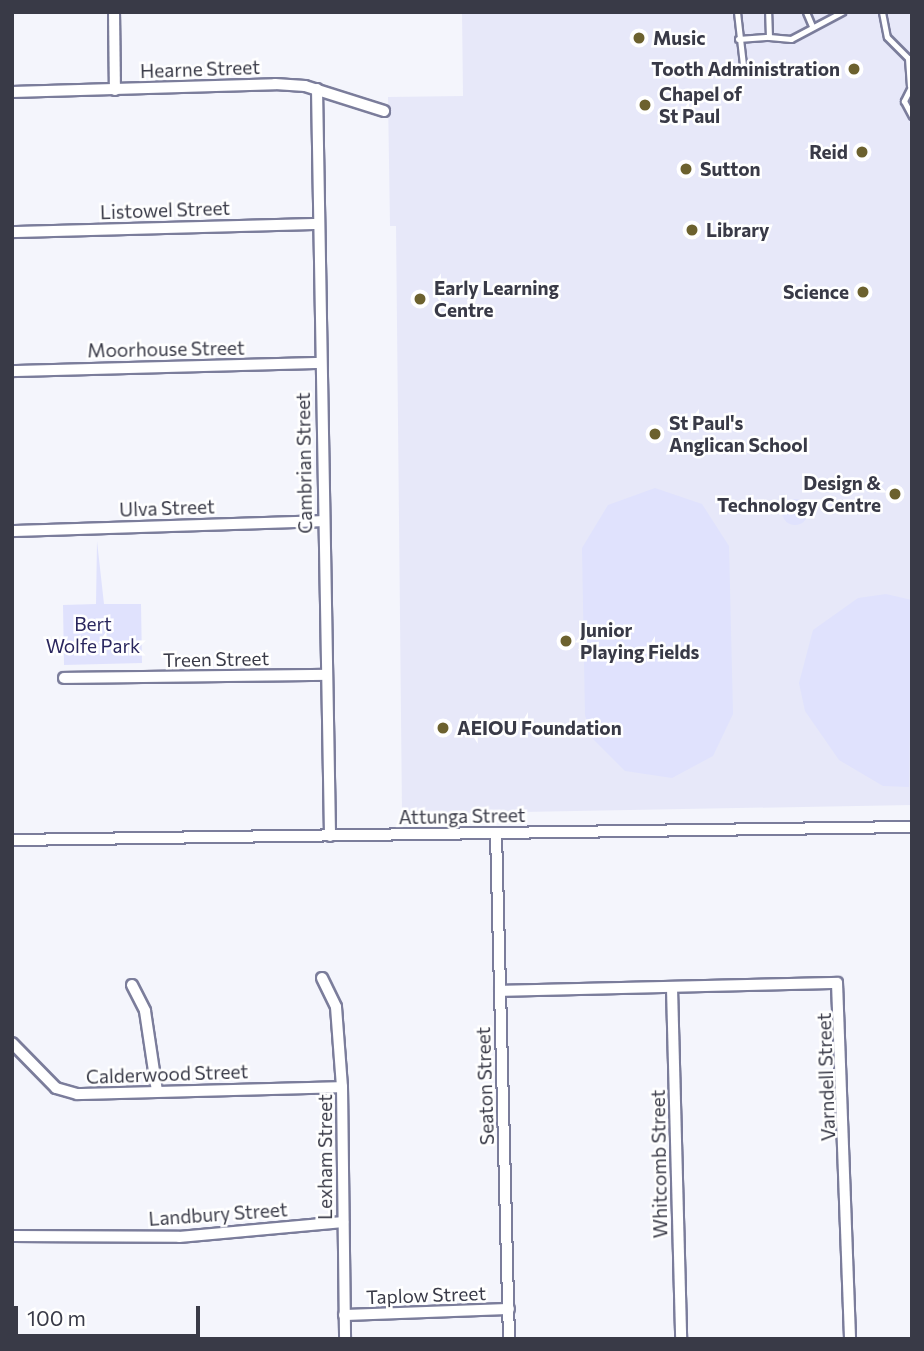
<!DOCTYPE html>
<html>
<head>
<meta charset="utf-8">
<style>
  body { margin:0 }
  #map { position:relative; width:924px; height:1351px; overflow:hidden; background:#f4f5fc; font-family:Commissioner,sans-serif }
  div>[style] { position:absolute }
  .built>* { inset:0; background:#e7e8f9 }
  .green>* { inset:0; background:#e0e2fd }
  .round { border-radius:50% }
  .roads { filter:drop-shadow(2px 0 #7b7d9b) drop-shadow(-2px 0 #7b7d9b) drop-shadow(0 2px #7b7d9b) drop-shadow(0 -2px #7b7d9b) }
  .service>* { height:5px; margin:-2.5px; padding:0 2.5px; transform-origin:2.5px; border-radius:2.5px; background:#fff }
  .minor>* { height:10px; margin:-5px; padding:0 5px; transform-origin:5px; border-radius:5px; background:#fff }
  .dots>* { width:19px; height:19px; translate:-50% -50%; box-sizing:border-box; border:4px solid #fff; border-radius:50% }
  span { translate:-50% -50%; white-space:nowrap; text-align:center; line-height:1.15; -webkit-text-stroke:5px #fff; paint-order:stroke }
  .poi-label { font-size:19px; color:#393a47; font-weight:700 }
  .left { translate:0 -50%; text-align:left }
  .right { translate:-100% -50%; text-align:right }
  .street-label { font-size:19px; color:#393a47 }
  .park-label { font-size:19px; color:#2a275e }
  .frame { position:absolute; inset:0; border:14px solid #393a47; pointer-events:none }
  .scale { position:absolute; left:14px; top:1306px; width:186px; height:32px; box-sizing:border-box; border:4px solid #393a47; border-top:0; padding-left:9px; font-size:21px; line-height:24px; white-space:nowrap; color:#393a47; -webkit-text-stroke:5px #fff; paint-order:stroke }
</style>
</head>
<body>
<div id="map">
  <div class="built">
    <i style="clip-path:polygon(462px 12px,912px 12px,912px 805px,402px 814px,396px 226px,390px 226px,388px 97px,463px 96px)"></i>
  </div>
  <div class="green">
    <i style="clip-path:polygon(655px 488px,702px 504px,729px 546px,733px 714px,713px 756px,672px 778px,625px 771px,592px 738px,585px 715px,582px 548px,608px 505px)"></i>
    <i class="round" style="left:782px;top:499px;width:26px;height:26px"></i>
    <i style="clip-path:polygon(97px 541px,104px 604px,141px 604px,142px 663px,64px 665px,63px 605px,96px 604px)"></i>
    <i style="clip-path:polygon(886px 594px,912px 600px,909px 787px,883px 786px,839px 760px,805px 711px,799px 683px,813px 630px,858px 598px)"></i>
  </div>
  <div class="roads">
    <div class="service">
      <i style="left:737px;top:12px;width:53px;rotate:83.5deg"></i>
      <i style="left:806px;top:12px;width:15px;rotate:67deg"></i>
      <i style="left:882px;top:12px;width:25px;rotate:79deg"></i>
      <i style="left:887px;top:37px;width:30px;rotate:45deg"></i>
      <i style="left:908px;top:58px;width:28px;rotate:86deg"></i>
      <i style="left:769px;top:37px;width:22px;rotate:5deg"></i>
      <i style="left:791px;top:39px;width:58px;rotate:-27.9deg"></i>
      <i style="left:738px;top:39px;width:31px;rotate:-4deg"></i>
      <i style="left:769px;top:37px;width:25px;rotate:-92deg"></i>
      <i style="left:912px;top:85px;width:18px;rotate:117deg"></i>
      <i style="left:904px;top:101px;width:17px;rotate:62deg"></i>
    </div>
    <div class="minor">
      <i style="left:114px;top:12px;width:78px;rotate:89.3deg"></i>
      <i style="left:317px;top:89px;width:747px;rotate:89deg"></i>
      <i style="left:12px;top:92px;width:263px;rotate:-1.7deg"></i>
      <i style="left:275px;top:84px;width:30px;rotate:4deg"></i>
      <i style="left:305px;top:86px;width:83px;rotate:17.6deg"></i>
      <i style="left:12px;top:232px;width:306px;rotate:-1.5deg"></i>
      <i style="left:12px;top:371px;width:308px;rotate:-1.5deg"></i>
      <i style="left:12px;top:531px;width:310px;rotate:-1.8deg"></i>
      <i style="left:64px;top:678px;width:263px;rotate:-0.7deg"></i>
      <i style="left:496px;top:833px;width:506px;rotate:88.53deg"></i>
      <i style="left:12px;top:840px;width:900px;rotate:-0.83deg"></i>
      <i style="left:322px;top:978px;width:32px;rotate:64deg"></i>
      <i style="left:336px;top:1007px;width:80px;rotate:85.7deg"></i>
      <i style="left:342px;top:1087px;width:252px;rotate:89.3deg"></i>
      <i style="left:132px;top:985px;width:29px;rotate:63deg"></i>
      <i style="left:145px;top:1011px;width:81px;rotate:81.5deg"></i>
      <i style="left:672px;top:988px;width:351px;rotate:88.5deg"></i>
      <i style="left:500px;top:991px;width:337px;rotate:-1.4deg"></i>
      <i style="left:837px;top:983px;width:356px;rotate:87.9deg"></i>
      <i style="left:12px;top:1043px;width:63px;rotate:45.6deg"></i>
      <i style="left:56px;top:1088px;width:22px;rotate:16deg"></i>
      <i style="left:77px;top:1094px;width:265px;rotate:-1.5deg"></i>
      <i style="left:12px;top:1236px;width:167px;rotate:0.3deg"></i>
      <i style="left:179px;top:1237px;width:165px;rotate:-5.2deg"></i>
      <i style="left:344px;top:1315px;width:165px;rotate:-2.1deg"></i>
    </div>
  </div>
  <div class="dots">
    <i style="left:639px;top:38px;background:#6c612e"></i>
    <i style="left:854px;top:69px;background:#6c612e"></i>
    <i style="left:645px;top:105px;background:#6c612e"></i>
    <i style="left:862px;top:152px;background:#6c612e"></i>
    <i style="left:686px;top:169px;background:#6c612e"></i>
    <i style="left:692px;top:230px;background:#6c612e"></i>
    <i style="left:863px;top:292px;background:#6c612e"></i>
    <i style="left:420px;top:299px;background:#6c612e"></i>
    <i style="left:655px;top:434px;background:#6c612e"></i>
    <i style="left:895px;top:494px;background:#6c612e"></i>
    <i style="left:566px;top:641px;background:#6c612e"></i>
    <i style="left:443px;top:728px;background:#6c612e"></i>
  </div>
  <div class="poi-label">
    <span class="left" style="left:653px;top:38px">Music</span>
    <span class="right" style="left:840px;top:69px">Tooth Administration</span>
    <span class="left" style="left:659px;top:105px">Chapel of<br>St Paul</span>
    <span class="right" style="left:848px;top:152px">Reid</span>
    <span class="left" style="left:700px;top:169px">Sutton</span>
    <span class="left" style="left:706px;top:230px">Library</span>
    <span class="left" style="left:434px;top:299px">Early Learning<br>Centre</span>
    <span class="right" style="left:849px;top:292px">Science</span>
    <span class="left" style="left:669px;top:434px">St Paul's<br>Anglican School</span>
    <span class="right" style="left:881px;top:494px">Design &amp;<br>Technology Centre</span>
    <span class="left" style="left:580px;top:641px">Junior<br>Playing Fields</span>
    <span class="left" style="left:457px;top:728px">AEIOU Foundation</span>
  </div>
  <div class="street-label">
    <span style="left:200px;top:69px;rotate:-2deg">Hearne Street</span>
    <span style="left:165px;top:210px;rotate:-2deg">Listowel Street</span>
    <span style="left:166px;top:349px;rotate:-1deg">Moorhouse Street</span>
    <span style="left:304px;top:463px;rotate:-91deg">Cambrian Street</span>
    <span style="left:167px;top:508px;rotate:-2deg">Ulva Street</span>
    <span style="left:216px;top:659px;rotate:-1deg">Treen Street</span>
    <span style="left:462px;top:816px;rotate:-1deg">Attunga Street</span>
    <span style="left:167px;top:1074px;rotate:-2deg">Calderwood Street</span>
    <span style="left:826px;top:1077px;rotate:-92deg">Varndell Street</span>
    <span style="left:485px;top:1086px;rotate:-92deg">Seaton Street</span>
    <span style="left:325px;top:1157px;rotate:-90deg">Lexham Street</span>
    <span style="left:659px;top:1164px;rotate:-91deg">Whitcomb Street</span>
    <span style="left:218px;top:1214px;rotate:-4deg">Landbury Street</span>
    <span style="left:426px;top:1295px;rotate:-2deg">Taplow Street</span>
  </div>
  <div class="park-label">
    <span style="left:93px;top:635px">Bert<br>Wolfe Park</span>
  </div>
  <div class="frame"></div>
  <div class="scale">100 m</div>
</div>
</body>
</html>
